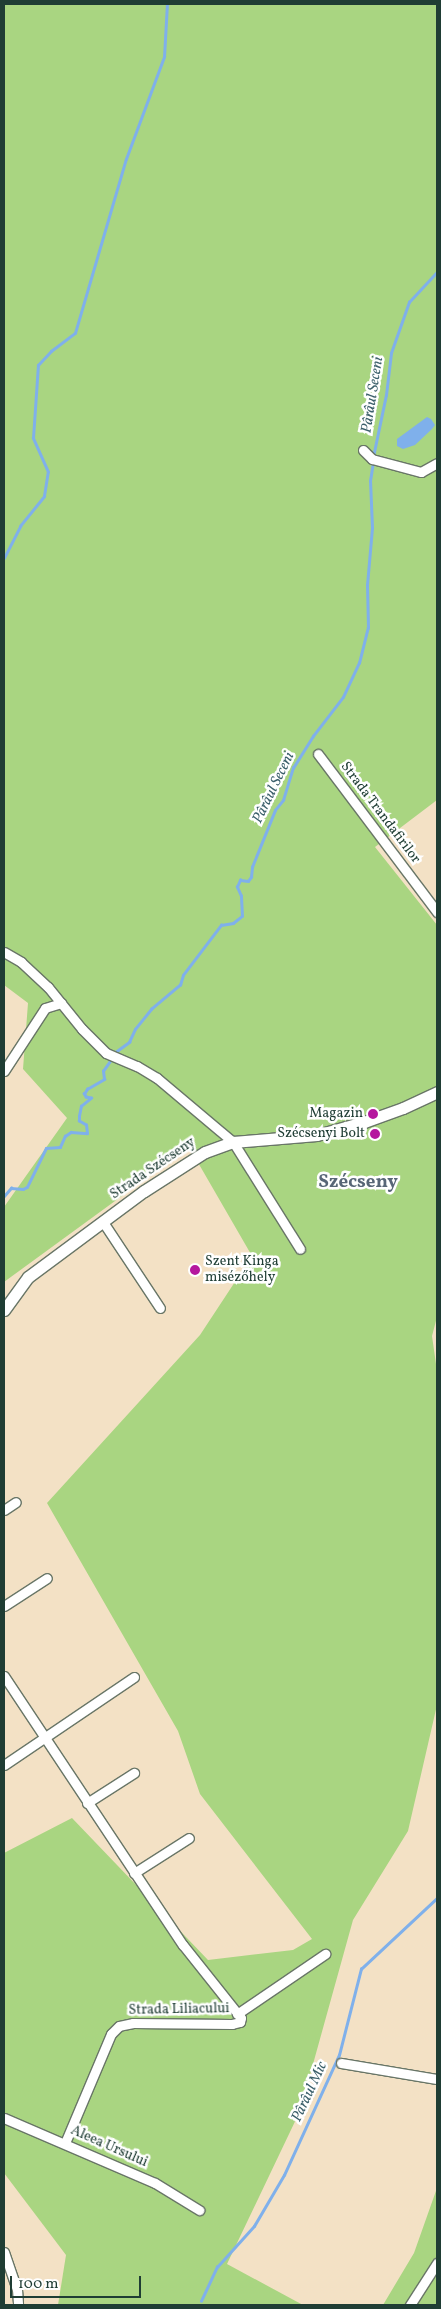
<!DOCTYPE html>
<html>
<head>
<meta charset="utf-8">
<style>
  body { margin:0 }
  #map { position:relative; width:441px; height:2309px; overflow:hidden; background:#f3e1c5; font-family:Vollkorn,serif }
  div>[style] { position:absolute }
  .green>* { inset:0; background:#a9d581 }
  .water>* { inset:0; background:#7fb0eb }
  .stream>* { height:2.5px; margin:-1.25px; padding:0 1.25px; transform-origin:1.25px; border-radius:1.25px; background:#7fb0eb }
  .roads { filter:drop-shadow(1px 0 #697667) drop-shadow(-1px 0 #697667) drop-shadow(0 1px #697667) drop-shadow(0 -1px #697667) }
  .minor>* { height:9px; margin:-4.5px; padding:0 4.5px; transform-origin:4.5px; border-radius:4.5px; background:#fff }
  .tertiary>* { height:11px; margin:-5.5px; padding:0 5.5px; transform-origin:5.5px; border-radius:5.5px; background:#fff }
  .dots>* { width:14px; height:14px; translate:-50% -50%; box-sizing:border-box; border:2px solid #fff; border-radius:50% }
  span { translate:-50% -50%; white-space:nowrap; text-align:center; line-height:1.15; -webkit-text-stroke:5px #fff; paint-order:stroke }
  .street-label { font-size:14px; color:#1f3d34 }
  .poi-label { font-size:14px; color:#1f3d34 }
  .right { translate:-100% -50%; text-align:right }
  .left { translate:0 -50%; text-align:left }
  .water-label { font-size:15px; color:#3c606b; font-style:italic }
  .district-label { font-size:19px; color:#586677; font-weight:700 }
  .frame { position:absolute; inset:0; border:5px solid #1f3d34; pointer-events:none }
  .scale { position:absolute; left:10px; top:2276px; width:131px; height:22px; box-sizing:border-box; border:2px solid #1f3d34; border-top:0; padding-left:6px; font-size:15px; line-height:18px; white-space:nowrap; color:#1f3d34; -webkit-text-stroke:4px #fff; paint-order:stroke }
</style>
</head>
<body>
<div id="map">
  <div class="green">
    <i style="clip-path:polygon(4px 4px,437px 4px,437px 800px,375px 847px,437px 925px,437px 1317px,432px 1336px,437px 1371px,437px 1705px,408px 1831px,353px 1920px,300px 2111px,227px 2264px,303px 2305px,58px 2305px,66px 2255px,4px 2173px,4px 1853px,72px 1818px,208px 1960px,293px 1950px,312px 1939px,200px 1794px,178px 1731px,47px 1503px,200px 1335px,252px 1256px,189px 1147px,4px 1282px,4px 1207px,67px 1118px,23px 1069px,28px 1003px,4px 985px)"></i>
    <i style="clip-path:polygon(437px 2188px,437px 2305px,383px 2305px,414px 2253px)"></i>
  </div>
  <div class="water">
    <i style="clip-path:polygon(427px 417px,431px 419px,435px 425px,432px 429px,415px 445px,403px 449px,397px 446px,397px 439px)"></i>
  </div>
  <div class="stream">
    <i style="left:373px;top:457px;width:63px;rotate:-78.2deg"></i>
    <i style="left:386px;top:395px;width:42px;rotate:-83.2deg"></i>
    <i style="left:391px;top:353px;width:54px;rotate:-70.6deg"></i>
    <i style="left:409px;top:302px;width:41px;rotate:-47deg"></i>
    <i style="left:4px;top:558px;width:36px;rotate:-63deg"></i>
    <i style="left:20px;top:526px;width:38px;rotate:-51deg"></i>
    <i style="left:44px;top:496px;width:24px;rotate:-81deg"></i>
    <i style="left:48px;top:472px;width:37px;rotate:-114deg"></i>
    <i style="left:33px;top:438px;width:73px;rotate:-86.1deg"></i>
    <i style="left:38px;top:365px;width:19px;rotate:-47deg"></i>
    <i style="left:51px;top:351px;width:30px;rotate:-37deg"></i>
    <i style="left:75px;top:333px;width:181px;rotate:-73.7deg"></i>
    <i style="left:126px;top:159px;width:109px;rotate:-69.6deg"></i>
    <i style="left:164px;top:57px;width:53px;rotate:-86.8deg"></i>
    <i style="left:114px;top:1053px;width:19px;rotate:-36deg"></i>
    <i style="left:129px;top:1042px;width:14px;rotate:-65deg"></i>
    <i style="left:135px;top:1029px;width:26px;rotate:-51deg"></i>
    <i style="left:151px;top:1009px;width:38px;rotate:-40deg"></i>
    <i style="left:180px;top:985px;width:10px;rotate:-73deg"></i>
    <i style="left:183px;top:975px;width:63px;rotate:-52.8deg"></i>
    <i style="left:221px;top:925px;width:12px;rotate:-9deg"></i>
    <i style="left:233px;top:923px;width:11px;rotate:-38deg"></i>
    <i style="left:242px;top:916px;width:20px;rotate:-93deg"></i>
    <i style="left:241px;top:896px;width:10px;rotate:-114deg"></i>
    <i style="left:237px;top:887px;width:8px;rotate:-67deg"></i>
    <i style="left:240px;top:880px;width:8px;rotate:7deg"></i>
    <i style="left:248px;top:881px;width:5px;rotate:-53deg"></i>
    <i style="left:251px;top:877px;width:10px;rotate:-84deg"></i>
    <i style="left:252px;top:867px;width:61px;rotate:-68deg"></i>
    <i style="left:275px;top:810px;width:13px;rotate:-51deg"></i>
    <i style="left:283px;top:800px;width:34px;rotate:-73deg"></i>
    <i style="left:293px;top:768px;width:38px;rotate:-58deg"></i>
    <i style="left:313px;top:736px;width:49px;rotate:-52.4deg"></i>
    <i style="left:343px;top:697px;width:38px;rotate:-65deg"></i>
    <i style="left:359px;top:663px;width:36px;rotate:-76deg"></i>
    <i style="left:368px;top:628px;width:43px;rotate:-91.3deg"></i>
    <i style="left:367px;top:585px;width:57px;rotate:-85deg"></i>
    <i style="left:372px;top:528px;width:47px;rotate:-92.4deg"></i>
    <i style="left:370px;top:481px;width:19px;rotate:-81deg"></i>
    <i style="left:4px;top:1196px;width:11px;rotate:-49deg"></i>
    <i style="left:11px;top:1188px;width:12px;rotate:5deg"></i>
    <i style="left:23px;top:1189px;width:4px;rotate:-27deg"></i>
    <i style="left:27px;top:1187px;width:43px;rotate:-64deg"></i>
    <i style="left:46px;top:1148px;width:14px;rotate:-4deg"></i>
    <i style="left:60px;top:1147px;width:12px;rotate:-66deg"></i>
    <i style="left:65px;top:1136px;width:7px;rotate:-34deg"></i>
    <i style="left:71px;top:1132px;width:16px;rotate:4deg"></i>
    <i style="left:87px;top:1133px;width:8px;rotate:-97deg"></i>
    <i style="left:86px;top:1125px;width:8px;rotate:-150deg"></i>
    <i style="left:79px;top:1121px;width:5px;rotate:-90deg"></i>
    <i style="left:79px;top:1116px;width:10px;rotate:-79deg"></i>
    <i style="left:81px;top:1106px;width:13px;rotate:-39deg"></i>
    <i style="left:91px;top:1098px;width:5px;rotate:-169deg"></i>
    <i style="left:86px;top:1097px;width:4px;rotate:-124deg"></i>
    <i style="left:84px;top:1094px;width:6px;rotate:-59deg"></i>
    <i style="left:87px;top:1089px;width:20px;rotate:-30deg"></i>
    <i style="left:104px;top:1079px;width:8px;rotate:-97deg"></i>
    <i style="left:103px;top:1071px;width:16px;rotate:-55deg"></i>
    <i style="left:201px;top:2301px;width:38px;rotate:-65deg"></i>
    <i style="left:217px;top:2267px;width:55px;rotate:-47.9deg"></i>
    <i style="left:254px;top:2226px;width:59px;rotate:-59.5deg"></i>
    <i style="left:284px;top:2175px;width:132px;rotate:-65.4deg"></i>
    <i style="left:339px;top:2055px;width:89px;rotate:-75.7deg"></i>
    <i style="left:361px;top:1969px;width:104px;rotate:-43.1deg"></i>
  </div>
  <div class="roads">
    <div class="minor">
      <i style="left:363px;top:450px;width:13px;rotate:45deg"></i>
      <i style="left:372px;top:459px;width:51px;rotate:14.9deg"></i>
      <i style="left:421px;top:472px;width:18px;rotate:-29deg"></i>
      <i style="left:318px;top:754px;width:198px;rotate:53deg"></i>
      <i style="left:4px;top:952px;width:20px;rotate:30deg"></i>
      <i style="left:21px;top:962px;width:37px;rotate:43deg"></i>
      <i style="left:48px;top:987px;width:54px;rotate:51deg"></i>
      <i style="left:82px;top:1029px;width:34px;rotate:45deg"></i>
      <i style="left:106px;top:1053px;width:34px;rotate:23deg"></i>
      <i style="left:137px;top:1066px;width:23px;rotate:31deg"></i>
      <i style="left:157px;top:1078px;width:99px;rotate:40.1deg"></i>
      <i style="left:233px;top:1142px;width:126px;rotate:57.9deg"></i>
      <i style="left:4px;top:1071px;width:75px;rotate:-56.9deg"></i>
      <i style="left:45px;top:1008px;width:17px;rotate:-17deg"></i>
      <i style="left:103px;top:1222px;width:103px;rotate:56.5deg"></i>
      <i style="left:4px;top:1510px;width:14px;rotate:-34deg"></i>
      <i style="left:4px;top:1606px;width:51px;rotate:-33.1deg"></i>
      <i style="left:4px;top:1676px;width:323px;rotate:56.4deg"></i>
      <i style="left:183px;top:1945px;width:93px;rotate:51.5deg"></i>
      <i style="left:241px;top:2018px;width:4px;rotate:104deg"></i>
      <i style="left:240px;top:2022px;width:8px;rotate:166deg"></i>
      <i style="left:232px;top:2024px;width:99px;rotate:-179.4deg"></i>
      <i style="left:133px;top:2023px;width:14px;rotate:168deg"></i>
      <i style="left:119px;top:2026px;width:11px;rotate:135deg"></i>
      <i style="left:111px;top:2034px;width:118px;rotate:112.9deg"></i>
      <i style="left:4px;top:1765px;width:157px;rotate:-34.1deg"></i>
      <i style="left:87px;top:1803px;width:56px;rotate:-32.6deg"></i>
      <i style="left:134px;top:1873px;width:65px;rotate:-32.5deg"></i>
      <i style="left:237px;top:2014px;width:107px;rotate:-34.3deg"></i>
      <i style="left:341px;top:2063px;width:97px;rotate:9.5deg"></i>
      <i style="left:4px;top:2118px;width:164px;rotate:23.3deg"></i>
      <i style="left:155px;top:2183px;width:52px;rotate:31.5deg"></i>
      <i style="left:4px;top:2252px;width:39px;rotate:71deg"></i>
      <i style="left:17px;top:2289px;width:16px;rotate:86deg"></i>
      <i style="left:410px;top:2305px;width:50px;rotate:-57.3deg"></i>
    </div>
    <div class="tertiary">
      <i style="left:4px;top:1310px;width:41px;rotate:-54deg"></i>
      <i style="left:28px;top:1277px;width:144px;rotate:-36.6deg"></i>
      <i style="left:144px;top:1191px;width:72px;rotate:-32.6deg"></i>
      <i style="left:205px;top:1152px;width:30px;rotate:-20deg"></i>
      <i style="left:233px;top:1142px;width:84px;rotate:-4.8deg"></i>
      <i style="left:317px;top:1135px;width:49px;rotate:-15.5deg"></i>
      <i style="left:364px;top:1122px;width:41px;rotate:-19.7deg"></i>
      <i style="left:403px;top:1108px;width:38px;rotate:-25deg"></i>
    </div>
  </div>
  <div class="dots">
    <i style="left:373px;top:1114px;background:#b5179e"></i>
    <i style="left:375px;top:1134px;background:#b5179e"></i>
    <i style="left:195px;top:1270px;background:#b5179e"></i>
  </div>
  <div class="street-label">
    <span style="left:380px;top:813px;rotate:53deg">Strada Trandafirilor</span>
    <span style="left:153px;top:1169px;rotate:-34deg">Strada Szécseny</span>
    <span style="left:179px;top:2010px;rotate:-1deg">Strada Liliacului</span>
    <span style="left:109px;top:2147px;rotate:24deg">Aleea Ursului</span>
  </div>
  <div class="poi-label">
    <span class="right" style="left:363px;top:1114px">Magazin</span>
    <span class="right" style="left:365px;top:1134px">Szécsenyi Bolt</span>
    <span class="left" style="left:205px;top:1270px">Szent Kinga<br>misézőhely</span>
  </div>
  <div class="water-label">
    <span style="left:373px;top:395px;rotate:-81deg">Pârâul Seceni</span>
    <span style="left:274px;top:788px;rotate:-64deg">Pârâul Seceni</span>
    <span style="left:310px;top:2092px;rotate:-65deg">Pârâul Mic</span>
  </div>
  <div class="district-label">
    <span style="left:358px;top:1183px">Szécseny</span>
  </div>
  <div class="frame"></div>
  <div class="scale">100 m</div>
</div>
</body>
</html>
